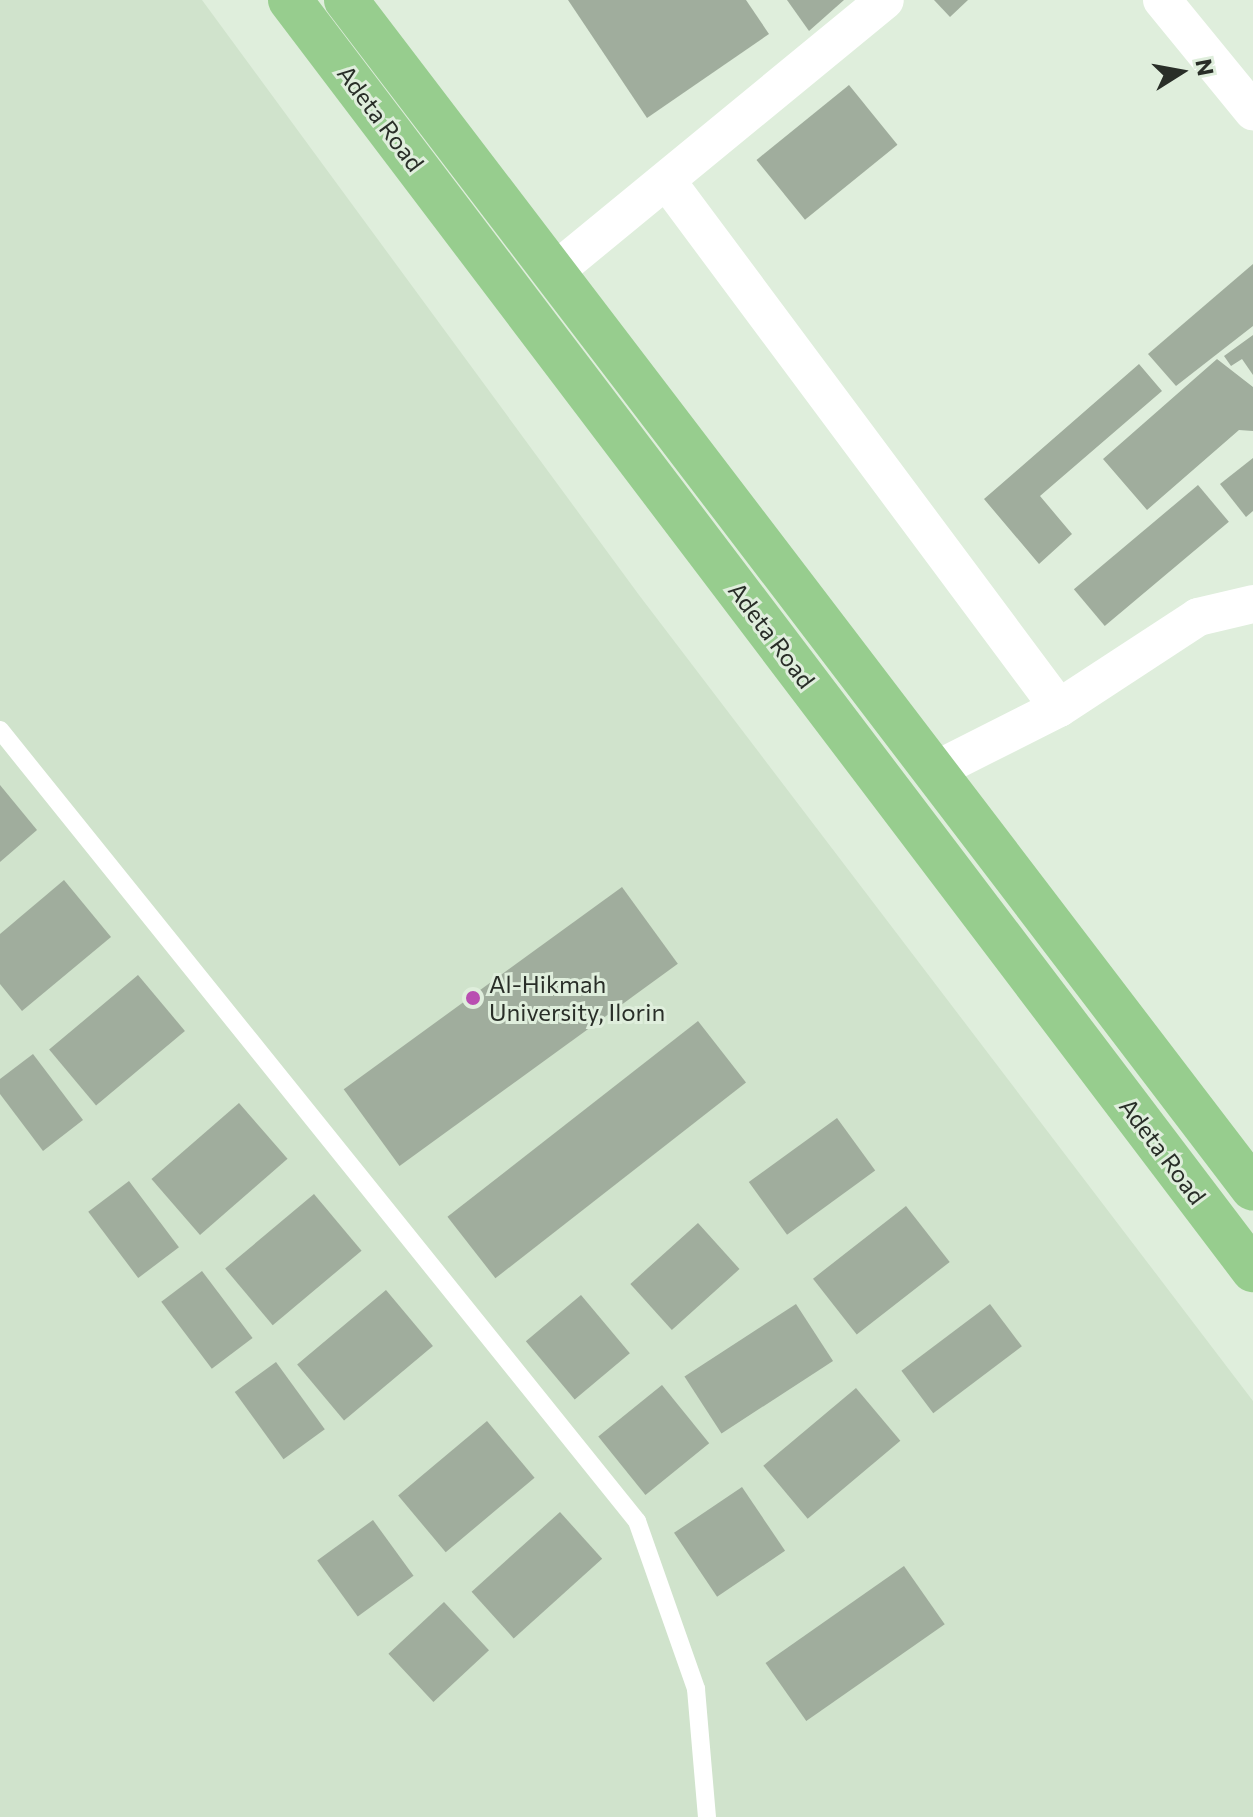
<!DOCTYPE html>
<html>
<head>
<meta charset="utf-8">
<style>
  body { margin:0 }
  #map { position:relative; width:1253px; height:1817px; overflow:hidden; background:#dfeedc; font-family:Commissioner,sans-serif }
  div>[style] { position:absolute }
  .built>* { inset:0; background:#d0e3cc }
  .building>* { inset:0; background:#a0ad9d; transform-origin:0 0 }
  .lane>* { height:18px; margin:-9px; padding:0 9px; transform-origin:9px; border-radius:9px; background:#fff }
  .street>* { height:38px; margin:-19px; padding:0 19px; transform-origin:19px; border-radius:19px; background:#fff }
  .primary>* { height:44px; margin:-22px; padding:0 22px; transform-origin:22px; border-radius:22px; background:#97cd8e }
  .dots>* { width:22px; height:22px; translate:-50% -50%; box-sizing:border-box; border:4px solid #dfeedc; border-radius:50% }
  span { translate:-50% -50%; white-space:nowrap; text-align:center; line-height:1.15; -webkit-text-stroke:6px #dfeedc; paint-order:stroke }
  .street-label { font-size:24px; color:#292e28 }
  .poi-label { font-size:24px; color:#292e28 }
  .left { translate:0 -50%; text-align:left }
  .north { position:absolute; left:1141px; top:32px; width:80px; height:80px; -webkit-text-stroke:6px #dfeedc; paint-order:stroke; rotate:79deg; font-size:22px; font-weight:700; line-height:32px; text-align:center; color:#292e28 }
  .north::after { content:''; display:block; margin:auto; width:28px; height:36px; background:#292e28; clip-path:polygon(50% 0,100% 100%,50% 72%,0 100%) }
</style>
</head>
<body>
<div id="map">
  <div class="built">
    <i style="clip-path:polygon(0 0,202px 0,639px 595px,1253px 1401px,1253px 1817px,0 1817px)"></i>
  </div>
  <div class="building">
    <i style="clip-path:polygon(568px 0,746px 0,769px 34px,647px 118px)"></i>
    <i style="clip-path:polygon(787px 0,844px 0,809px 31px)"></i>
    <i style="clip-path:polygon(934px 0,968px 0,950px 17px)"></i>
    <i style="left:849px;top:85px;width:77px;height:119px;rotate:51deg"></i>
    <i style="clip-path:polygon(1253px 264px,1253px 326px,1176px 386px,1148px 354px)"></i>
    <i style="clip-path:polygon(1253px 335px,1253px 375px,1242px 359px,1231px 366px,1224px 356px)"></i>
    <i style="clip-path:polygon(1217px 359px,1253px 387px,1253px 431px,1239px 430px,1147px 510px,1103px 459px)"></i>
    <i style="clip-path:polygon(1139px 364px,1162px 391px,1040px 496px,1072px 534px,1039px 564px,984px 499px)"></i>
    <i style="clip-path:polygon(1253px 458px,1253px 511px,1246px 517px,1220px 484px)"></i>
    <i style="left:1198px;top:485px;width:48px;height:162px;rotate:50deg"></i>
    <i style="clip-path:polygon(0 785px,37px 830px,0 862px)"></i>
    <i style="clip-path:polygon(64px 880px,111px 937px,22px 1011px,0 984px,0 934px)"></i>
    <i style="left:622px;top:887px;width:95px;height:344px;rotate:54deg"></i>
    <i style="left:138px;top:975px;width:73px;height:116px;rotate:50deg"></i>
    <i style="left:698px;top:1021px;width:78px;height:318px;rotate:52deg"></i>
    <i style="clip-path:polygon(33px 1054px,83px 1120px,43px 1151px,0 1094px,0 1079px)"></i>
    <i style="left:239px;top:1103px;width:74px;height:116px;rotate:49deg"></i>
    <i style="left:837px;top:1118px;width:65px;height:109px;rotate:54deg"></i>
    <i style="left:129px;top:1181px;width:83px;height:51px;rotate:53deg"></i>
    <i style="left:314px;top:1194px;width:74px;height:116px;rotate:50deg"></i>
    <i style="left:906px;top:1206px;width:71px;height:118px;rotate:52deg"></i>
    <i style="left:698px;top:1223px;width:62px;height:91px;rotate:48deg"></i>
    <i style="left:202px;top:1271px;width:84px;height:51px;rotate:53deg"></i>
    <i style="left:386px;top:1290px;width:73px;height:116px;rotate:50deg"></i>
    <i style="left:581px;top:1295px;width:76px;height:72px;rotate:50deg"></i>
    <i style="left:796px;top:1304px;width:68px;height:133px;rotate:57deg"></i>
    <i style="left:990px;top:1304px;width:53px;height:111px;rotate:53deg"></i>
    <i style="left:276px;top:1362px;width:83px;height:51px;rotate:54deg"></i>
    <i style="left:662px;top:1385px;width:75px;height:82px;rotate:51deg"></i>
    <i style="left:856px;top:1388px;width:69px;height:121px;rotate:50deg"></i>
    <i style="left:487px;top:1421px;width:74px;height:116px;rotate:50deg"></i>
    <i style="left:742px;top:1487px;width:77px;height:82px;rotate:56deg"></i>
    <i style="left:560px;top:1512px;width:63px;height:119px;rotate:48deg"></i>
    <i style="left:373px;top:1520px;width:69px;height:69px;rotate:54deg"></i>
    <i style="left:904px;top:1566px;width:71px;height:169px;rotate:55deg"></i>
    <i style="left:444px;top:1602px;width:66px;height:76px;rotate:47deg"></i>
  </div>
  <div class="lane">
    <i style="left:0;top:730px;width:1016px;rotate:51.16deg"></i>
    <i style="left:637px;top:1521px;width:178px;rotate:70.6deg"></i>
    <i style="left:696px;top:1689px;width:128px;rotate:85.1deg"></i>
  </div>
  <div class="street">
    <i style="left:1162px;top:0;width:144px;rotate:50.7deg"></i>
    <i style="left:669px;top:184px;width:653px;rotate:53.34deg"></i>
    <i style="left:554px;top:272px;width:428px;rotate:-39.4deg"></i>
    <i style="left:938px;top:769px;width:136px;rotate:-26.8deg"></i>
    <i style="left:1059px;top:708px;width:166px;rotate:-33.2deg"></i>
    <i style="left:1198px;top:617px;width:57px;rotate:-13.3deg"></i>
  </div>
  <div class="primary">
    <i style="left:290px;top:0;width:1594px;rotate:52.83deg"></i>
    <i style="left:346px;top:0;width:1495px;rotate:52.66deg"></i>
  </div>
  <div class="dots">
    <i style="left:473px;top:998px;background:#b94fb1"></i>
  </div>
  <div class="street-label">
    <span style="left:381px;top:118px;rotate:53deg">Adeta Road</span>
    <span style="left:772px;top:635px;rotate:53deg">Adeta Road</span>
    <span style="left:1163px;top:1151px;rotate:53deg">Adeta Road</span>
  </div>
  <div class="poi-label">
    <span class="left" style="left:489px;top:998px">Al-Hikmah<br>University, Ilorin</span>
  </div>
  <div class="north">N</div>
</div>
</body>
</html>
